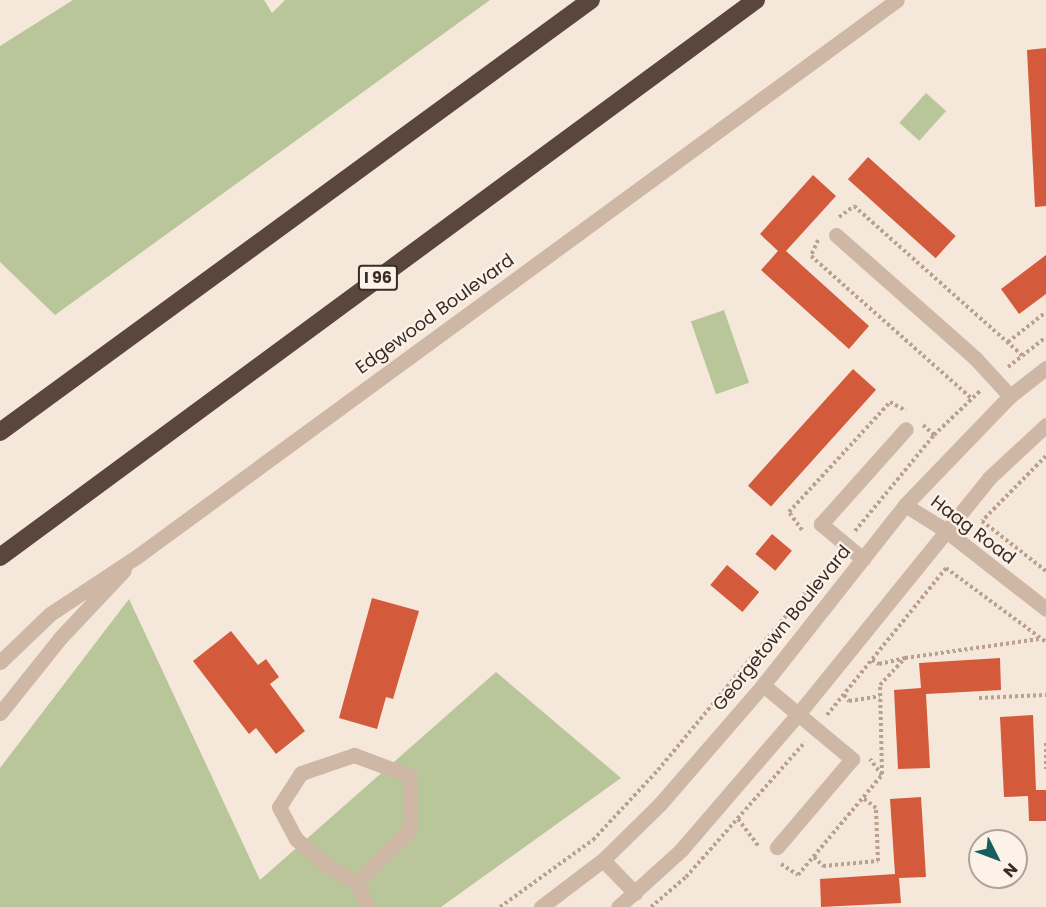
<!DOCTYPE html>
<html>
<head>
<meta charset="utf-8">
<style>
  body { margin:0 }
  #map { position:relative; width:1046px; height:907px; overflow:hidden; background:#f5e8db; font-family:Poppins,sans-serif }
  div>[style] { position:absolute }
  .green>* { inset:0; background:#b8c699; transform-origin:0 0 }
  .building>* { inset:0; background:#d35a3a; transform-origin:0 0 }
  .path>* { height:4px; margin-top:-2px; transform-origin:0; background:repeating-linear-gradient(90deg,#baa08f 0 3px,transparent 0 6px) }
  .minor>* { height:15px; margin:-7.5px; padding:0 7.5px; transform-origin:7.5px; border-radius:7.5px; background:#ceb7a5 }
  .highway>* { height:18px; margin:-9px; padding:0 9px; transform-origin:9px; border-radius:9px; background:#5b463d }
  span { translate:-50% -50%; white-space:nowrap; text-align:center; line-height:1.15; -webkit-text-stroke:4.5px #fcf2e8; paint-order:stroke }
  .shield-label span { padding:2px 4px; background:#fcf2e8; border:2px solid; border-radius:4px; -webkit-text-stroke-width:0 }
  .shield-label { font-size:16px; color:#392c27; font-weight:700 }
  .street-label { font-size:18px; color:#392c27 }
  .north { position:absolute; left:968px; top:829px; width:60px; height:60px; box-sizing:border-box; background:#fcf2e8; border:2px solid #aea39b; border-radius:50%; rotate:132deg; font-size:16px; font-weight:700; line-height:24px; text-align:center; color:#392c27 }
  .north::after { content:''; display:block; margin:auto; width:21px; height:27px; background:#185e60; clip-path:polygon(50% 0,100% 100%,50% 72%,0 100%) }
</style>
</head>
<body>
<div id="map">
  <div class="green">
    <i style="clip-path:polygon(73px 0,264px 0,272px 13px,285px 0,490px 0,55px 315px,0 262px,0 46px)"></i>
    <i style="left:926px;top:93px;width:27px;height:40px;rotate:42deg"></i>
    <i style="left:724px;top:310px;width:77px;height:35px;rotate:71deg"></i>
    <i style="clip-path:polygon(129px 599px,260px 880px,496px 672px,621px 778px,441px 907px,0 907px,0 768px)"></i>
  </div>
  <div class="building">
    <i style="clip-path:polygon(1046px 48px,1046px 206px,1035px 207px,1027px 50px)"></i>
    <i style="left:868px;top:157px;width:118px;height:30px;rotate:42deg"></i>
    <i style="clip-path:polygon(813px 175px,836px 196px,786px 251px,869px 326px,849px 349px,761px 270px,778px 251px,760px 234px)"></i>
    <i style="clip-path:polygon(1046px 255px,1046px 294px,1019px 314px,1001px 289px)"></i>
    <i style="left:853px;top:369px;width:31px;height:157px;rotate:42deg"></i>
    <i style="left:772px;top:534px;width:26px;height:26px;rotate:40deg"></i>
    <i style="left:727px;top:565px;width:42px;height:26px;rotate:40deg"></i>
    <i style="clip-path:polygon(372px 598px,419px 611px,393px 699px,386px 697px,377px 729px,339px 718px)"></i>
    <i style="clip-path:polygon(231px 631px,258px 665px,266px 659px,279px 677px,270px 684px,305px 731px,276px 754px,256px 728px,249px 734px,193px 661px)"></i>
    <i style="clip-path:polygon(1000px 658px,1001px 690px,926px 694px,930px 768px,898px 769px,894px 690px,921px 688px,919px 663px)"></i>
    <i style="clip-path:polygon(1033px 715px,1036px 790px,1046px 790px,1046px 821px,1029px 821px,1028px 796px,1004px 797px,1000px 717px)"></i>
    <i style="clip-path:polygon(921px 797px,926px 877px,899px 878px,901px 903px,821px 907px,820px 879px,895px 874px,890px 799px)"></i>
  </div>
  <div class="path">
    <i style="left:839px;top:217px;width:19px;rotate:-36deg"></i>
    <i style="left:854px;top:206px;width:225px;rotate:41.6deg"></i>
    <i style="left:818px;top:240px;width:17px;rotate:114deg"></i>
    <i style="left:811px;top:256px;width:214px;rotate:41.6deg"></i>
    <i style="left:1008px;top:342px;width:48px;rotate:-38.3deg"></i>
    <i style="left:1008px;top:367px;width:48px;rotate:-38.3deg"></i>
    <i style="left:923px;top:425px;width:15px;rotate:42deg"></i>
    <i style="left:1046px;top:456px;width:91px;rotate:134.6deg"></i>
    <i style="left:982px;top:521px;width:81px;rotate:38deg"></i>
    <i style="left:802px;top:530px;width:22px;rotate:-126deg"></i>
    <i style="left:789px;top:512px;width:149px;rotate:-47.4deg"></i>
    <i style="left:890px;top:402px;width:18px;rotate:29deg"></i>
    <i style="left:855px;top:531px;width:124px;rotate:-50.5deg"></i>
    <i style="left:934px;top:435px;width:66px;rotate:-43.8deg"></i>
    <i style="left:872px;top:660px;width:8px;rotate:30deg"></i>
    <i style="left:879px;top:664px;width:27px;rotate:-13deg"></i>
    <i style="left:844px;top:695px;width:8px;rotate:50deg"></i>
    <i style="left:849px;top:701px;width:31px;rotate:-9deg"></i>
    <i style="left:979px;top:698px;width:67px;rotate:-2.6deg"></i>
    <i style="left:827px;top:715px;width:189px;rotate:-51deg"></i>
    <i style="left:946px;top:568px;width:124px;rotate:36.5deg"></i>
    <i style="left:1046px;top:743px;width:26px;rotate:90deg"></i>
    <i style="left:882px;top:774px;width:89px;rotate:-91.3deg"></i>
    <i style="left:880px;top:685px;width:37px;rotate:-47deg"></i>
    <i style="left:905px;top:658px;width:135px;rotate:-8.1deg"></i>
    <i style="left:738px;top:819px;width:34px;rotate:53deg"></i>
    <i style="left:814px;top:857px;width:13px;rotate:45deg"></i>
    <i style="left:823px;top:866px;width:55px;rotate:-5.2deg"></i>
    <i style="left:878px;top:861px;width:53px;rotate:-92.2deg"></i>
    <i style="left:876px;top:808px;width:16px;rotate:-142deg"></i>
    <i style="left:781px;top:864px;width:20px;rotate:33deg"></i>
    <i style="left:798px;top:875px;width:131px;rotate:-50deg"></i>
    <i style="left:882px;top:775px;width:20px;rotate:-127deg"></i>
    <i style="left:500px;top:907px;width:115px;rotate:-35.8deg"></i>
    <i style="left:593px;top:840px;width:96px;rotate:-47.1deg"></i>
    <i style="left:658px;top:770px;width:276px;rotate:-50.3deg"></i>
    <i style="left:651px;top:907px;width:46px;rotate:-40.6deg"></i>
    <i style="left:686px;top:877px;width:180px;rotate:-48.6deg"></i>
  </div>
  <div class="minor">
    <i style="left:836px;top:235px;width:187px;rotate:41.5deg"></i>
    <i style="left:976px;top:359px;width:50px;rotate:47.4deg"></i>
    <i style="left:905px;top:505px;width:47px;rotate:32deg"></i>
    <i style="left:945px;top:530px;width:128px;rotate:38deg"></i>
    <i style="left:863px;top:559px;width:55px;rotate:-140.2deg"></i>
    <i style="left:821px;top:524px;width:127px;rotate:-48.2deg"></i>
    <i style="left:0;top:662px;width:69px;rotate:-43.8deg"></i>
    <i style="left:50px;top:614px;width:107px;rotate:-33.5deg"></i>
    <i style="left:139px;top:555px;width:939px;rotate:-36.21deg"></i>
    <i style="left:763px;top:685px;width:116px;rotate:39.7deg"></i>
    <i style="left:852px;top:759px;width:116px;rotate:130.4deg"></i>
    <i style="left:0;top:713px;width:96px;rotate:-51.3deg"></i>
    <i style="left:60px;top:638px;width:93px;rotate:-46.7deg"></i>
    <i style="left:603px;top:860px;width:46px;rotate:45.9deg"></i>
    <i style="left:357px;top:882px;width:74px;rotate:-44.5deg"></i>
    <i style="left:410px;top:830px;width:54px;rotate:-90deg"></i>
    <i style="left:410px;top:776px;width:60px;rotate:-159.4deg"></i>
    <i style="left:354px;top:755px;width:56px;rotate:161.2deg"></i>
    <i style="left:301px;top:773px;width:40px;rotate:122.9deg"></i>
    <i style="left:279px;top:807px;width:36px;rotate:62deg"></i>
    <i style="left:296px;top:839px;width:40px;rotate:41deg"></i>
    <i style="left:326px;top:865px;width:35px;rotate:29deg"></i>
    <i style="left:357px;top:882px;width:27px;rotate:68deg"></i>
    <i style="left:541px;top:907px;width:78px;rotate:-37.2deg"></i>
    <i style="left:603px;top:860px;width:80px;rotate:-44.5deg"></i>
    <i style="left:660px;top:804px;width:157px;rotate:-49.1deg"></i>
    <i style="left:763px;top:685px;width:229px;rotate:-51.7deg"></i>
    <i style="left:905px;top:505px;width:151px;rotate:-46.1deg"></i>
    <i style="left:1010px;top:396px;width:46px;rotate:-37.9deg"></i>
    <i style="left:618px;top:907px;width:85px;rotate:-42.1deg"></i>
    <i style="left:681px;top:850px;width:181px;rotate:-49.3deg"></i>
    <i style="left:799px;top:713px;width:302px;rotate:-51deg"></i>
    <i style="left:989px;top:478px;width:78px;rotate:-42.9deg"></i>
  </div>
  <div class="highway">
    <i style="left:0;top:432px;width:732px;rotate:-36.17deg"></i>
    <i style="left:0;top:557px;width:939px;rotate:-36.38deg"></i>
  </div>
  <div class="shield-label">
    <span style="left:378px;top:278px">I 96</span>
  </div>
  <div class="street-label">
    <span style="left:435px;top:314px;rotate:-36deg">Edgewood Boulevard</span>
    <span style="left:973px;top:530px;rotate:37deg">Haag Road</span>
    <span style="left:782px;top:628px;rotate:-51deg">Georgetown Boulevard</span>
  </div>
  <div class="north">N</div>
</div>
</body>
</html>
